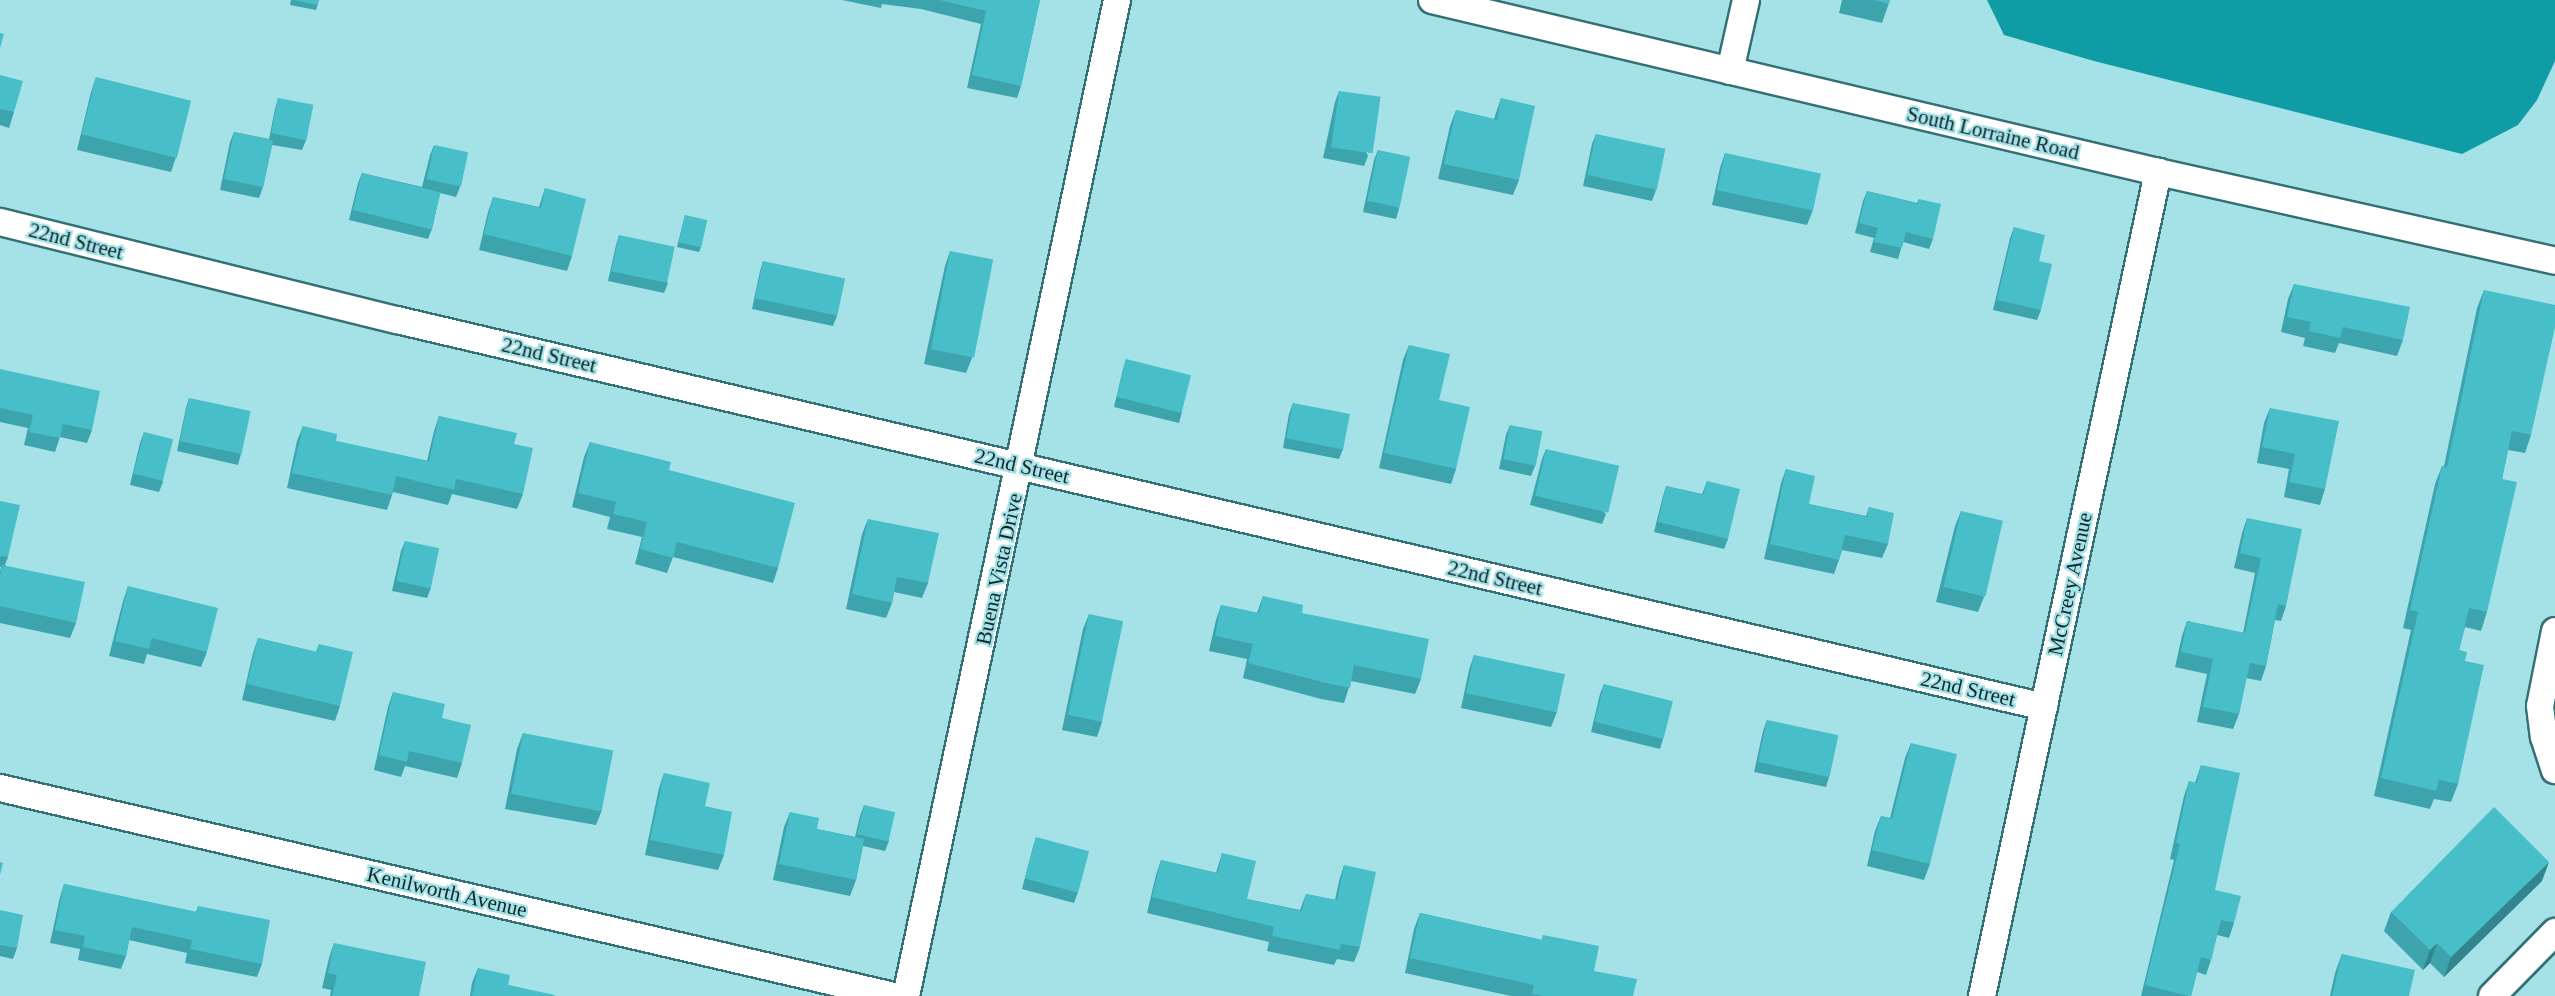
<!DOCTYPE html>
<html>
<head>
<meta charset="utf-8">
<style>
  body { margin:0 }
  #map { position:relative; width:2555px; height:996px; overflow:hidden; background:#a5e2e8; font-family:"Times New Roman",serif }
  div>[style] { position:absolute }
  .water>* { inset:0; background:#109ca5 }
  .roads { filter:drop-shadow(2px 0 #347075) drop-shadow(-2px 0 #347075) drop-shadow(0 2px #347075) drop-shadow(0 -2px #347075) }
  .minor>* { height:26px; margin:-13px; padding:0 13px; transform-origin:13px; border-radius:13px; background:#fff }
  .wall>* { inset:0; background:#3da3ac }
  .shaded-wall>* { inset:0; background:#32858c }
  .building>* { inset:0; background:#47bec8; transform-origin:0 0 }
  span { translate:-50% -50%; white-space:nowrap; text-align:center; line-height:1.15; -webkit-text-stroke:4.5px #a5e2e8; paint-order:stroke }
  .street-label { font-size:21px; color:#0e2729 }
</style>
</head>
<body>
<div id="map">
  <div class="water">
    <i style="clip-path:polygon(1987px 0,2555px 0,2555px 61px,2537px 100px,2518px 125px,2462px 154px,2094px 61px,2004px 35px)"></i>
  </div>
  <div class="roads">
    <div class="minor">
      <i style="left:1432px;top:0;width:746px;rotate:13.33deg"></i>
      <i style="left:2158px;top:172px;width:407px;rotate:12.6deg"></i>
      <i style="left:1730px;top:71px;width:73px;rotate:-77.3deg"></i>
      <i style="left:0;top:222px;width:409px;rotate:13.9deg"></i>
      <i style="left:397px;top:320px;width:1692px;rotate:13.22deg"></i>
      <i style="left:2555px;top:631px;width:76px;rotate:101.3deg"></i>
      <i style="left:2540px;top:706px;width:31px;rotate:83deg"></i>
      <i style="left:2544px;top:737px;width:35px;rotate:72deg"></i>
      <i style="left:0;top:788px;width:918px;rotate:13.1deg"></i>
      <i style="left:906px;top:996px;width:1018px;rotate:-78.04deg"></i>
      <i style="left:1982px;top:996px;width:843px;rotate:-77.94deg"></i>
      <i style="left:2492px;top:996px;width:90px;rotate:-45.5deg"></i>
    </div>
  </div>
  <div class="wall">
    <i style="clip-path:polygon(291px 0,319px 0,316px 10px,290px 5px)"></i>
    <i style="clip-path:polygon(842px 0,1040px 0,1021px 86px,1017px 98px,967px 88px,981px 24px,921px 9px,882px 4px,881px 8px)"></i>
    <i style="clip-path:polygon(1842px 0,1890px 0,1882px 23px,1839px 13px)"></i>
    <i style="clip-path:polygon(0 75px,14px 112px,9px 128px,0 125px)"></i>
    <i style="clip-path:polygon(96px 77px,176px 157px,171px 172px,77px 150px,91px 92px)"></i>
    <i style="clip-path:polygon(1339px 91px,1368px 156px,1364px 166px,1323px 158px,1335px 102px)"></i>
    <i style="clip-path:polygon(278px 98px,306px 140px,302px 150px,272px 145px,263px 187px,259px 198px,220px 190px,230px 142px,234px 132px,269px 139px,275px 109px)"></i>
    <i style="clip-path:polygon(1501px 98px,1519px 180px,1513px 195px,1438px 179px,1450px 126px,1456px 110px,1494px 119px)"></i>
    <i style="clip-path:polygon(1596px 134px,1656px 190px,1652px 201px,1583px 186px,1592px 144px)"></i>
    <i style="clip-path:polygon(434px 145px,460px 187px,456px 197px,440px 193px,432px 229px,428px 239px,349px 220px,358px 183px,362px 173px,422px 187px,430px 155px)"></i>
    <i style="clip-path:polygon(1378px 150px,1399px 209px,1396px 219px,1363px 212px,1374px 160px)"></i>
    <i style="clip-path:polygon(1725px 153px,1813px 210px,1807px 225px,1712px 205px,1720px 168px)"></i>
    <i style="clip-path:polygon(545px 188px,572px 256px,567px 271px,479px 250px,488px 212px,493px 197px,539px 207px)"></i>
    <i style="clip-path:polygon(1867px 191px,1917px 203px,1919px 199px,1933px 239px,1929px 249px,1903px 242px,1898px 259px,1870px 252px,1874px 238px,1855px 233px,1863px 201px)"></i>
    <i style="clip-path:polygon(685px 215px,701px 247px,699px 252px,677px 247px)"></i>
    <i style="clip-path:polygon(2014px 227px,2039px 261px,2041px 310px,2037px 320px,1993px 310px,2010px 238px)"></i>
    <i style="clip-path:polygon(619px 235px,668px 283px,664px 293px,608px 281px,616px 245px)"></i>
    <i style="clip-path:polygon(950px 251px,972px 358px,966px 373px,924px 364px,945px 266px)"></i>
    <i style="clip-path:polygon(763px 261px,837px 316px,833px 326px,752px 309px,760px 271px)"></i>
    <i style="clip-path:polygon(2294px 284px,2403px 340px,2397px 356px,2339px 343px,2335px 353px,2303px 346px,2305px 338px,2281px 332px,2288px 299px)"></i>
    <i style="clip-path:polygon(2484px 290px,2531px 435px,2525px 453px,2508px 450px,2502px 479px,2487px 612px,2481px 631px,2465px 627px,2459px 650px,2465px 661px,2458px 784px,2451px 802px,2434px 799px,2430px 809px,2374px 796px,2411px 630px,2403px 628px,2435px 484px,2442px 466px,2444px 466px,2477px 308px)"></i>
    <i style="clip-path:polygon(1409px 345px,1439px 400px,1456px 469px,1451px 484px,1379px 468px,1403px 360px)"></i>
    <i style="clip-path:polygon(1126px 359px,1182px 412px,1179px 423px,1114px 407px,1123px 369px)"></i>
    <i style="clip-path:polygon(0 369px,92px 430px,87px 443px,60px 437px,55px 452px,24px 445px,28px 428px,0 422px)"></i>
    <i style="clip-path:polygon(189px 398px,241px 454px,238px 465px,177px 451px,186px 408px)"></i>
    <i style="clip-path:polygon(1293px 403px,1343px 449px,1339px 459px,1283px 448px,1289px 414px)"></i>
    <i style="clip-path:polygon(2270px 408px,2325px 489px,2320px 505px,2284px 497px,2289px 469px,2257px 463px,2264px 423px)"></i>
    <i style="clip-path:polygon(439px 416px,514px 444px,523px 494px,517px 509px,452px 494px,448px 505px,393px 492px,387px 510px,287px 488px,297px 441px,303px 426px,336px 441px,427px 461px,434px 431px)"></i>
    <i style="clip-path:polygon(1510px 425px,1535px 466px,1531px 476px,1499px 469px,1506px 435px)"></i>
    <i style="clip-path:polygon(144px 432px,163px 482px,159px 492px,130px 485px,140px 443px)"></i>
    <i style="clip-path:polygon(590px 442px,669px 470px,778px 568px,773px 583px,673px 557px,667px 573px,635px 564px,642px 537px,607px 529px,610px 517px,572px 507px,584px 457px)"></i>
    <i style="clip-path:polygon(1546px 449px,1606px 514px,1602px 524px,1530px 505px,1542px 459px)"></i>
    <i style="clip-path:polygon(1786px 469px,1809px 504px,1866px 516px,1869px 507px,1888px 544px,1882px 558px,1842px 550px,1839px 560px,1834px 574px,1764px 559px,1781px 483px)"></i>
    <i style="clip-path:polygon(1707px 481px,1728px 539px,1724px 549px,1654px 532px,1663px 496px,1666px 486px,1702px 494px)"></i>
    <i style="clip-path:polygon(0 501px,8px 557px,5px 565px,76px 623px,70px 638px,0 623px,0 571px,1px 567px,0 567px)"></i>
    <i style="clip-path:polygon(1961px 511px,1984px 597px,1978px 612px,1936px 602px,1955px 526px)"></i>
    <i style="clip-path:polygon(2247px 518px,2286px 606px,2281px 621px,2275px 620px,2266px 666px,2261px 681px,2246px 678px,2239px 714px,2233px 729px,2197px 722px,2207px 674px,2175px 667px,2182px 636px,2187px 621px,2243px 633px,2255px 573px,2234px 568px,2242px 533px)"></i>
    <i style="clip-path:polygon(868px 519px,928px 583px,922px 598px,894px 592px,892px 603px,886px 618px,846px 609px,862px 534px)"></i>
    <i style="clip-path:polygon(405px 541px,431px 588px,427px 598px,392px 591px,401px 551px)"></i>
    <i style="clip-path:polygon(128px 586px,207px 652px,201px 667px,147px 654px,144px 664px,109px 656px,123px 601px)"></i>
    <i style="clip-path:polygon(1263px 596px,1302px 613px,1421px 679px,1415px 694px,1351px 681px,1344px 703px,1321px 699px,1243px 678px,1247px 659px,1209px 651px,1216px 620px,1221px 605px,1257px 613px)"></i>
    <i style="clip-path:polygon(1089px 614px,1102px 722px,1097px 737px,1062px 730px,1083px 629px)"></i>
    <i style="clip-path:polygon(258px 638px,316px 652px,319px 644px,340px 706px,335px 721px,242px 700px,253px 653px)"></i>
    <i style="clip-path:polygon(1474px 655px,1557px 712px,1551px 727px,1461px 708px,1469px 670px)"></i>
    <i style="clip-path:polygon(1604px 684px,1663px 739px,1660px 749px,1591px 732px,1600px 694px)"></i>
    <i style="clip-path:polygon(393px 692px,442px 718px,462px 763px,457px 778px,405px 766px,401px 777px,374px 770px,388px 707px)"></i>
    <i style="clip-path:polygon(1767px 720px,1829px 777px,1826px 787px,1754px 772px,1763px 731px)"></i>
    <i style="clip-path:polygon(523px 733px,602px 810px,596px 825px,505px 809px,517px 749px)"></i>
    <i style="clip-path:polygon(1911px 743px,1930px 864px,1924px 880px,1867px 866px,1875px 831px,1881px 816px,1890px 818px,1905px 758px)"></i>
    <i style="clip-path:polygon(2201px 765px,2215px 890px,2234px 923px,2229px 938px,2217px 935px,2211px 960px,2206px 975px,2197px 972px,2191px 996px,2141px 996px,2174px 860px,2170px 859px,2184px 796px,2189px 781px,2195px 783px)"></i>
    <i style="clip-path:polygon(664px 773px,705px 806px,724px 855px,718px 870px,645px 855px,659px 788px)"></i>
    <i style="clip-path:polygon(864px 805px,889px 841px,885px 851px,863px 846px,856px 880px,850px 896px,773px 880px,784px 827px,790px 812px,817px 829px,855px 837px,860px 816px)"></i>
    <i style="clip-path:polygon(1036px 837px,1078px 892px,1074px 903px,1022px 889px,1033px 847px)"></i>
    <i style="clip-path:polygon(1222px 853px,1247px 899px,1300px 910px,1306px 894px,1335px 900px,1339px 881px,1344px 865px,1360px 947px,1354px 962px,1337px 959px,1334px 965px,1267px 951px,1269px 942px,1147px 913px,1156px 875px,1161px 860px,1216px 873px)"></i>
    <i style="clip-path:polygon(2542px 881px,2444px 977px,2430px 963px,2423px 970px,2384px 931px,2391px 912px)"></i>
    <i style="clip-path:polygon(64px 884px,196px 912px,198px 906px,262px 964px,257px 977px,185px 963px,187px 953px,129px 940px,126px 956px,121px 969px,78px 960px,80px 949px,50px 943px,60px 897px)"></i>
    <i style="clip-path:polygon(0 910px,17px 948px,13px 959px,0 956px)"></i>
    <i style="clip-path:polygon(1420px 913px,1542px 940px,1543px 935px,1594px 971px,1633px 996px,1511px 996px,1405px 973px,1414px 929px)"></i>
    <i style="clip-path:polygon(334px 943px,419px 996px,330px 996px,331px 990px,322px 988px,329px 958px)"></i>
    <i style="clip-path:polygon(2342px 954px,2409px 996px,2330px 996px,2335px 973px)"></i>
    <i style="clip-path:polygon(478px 968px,508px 985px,554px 996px,470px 996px,472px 983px)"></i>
  </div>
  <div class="shaded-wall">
    <i style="clip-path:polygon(2549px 862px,2542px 881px,2444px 977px,2451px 957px)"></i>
    <i style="clip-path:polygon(2437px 943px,2430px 963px,2423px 970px,2430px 950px)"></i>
  </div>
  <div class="building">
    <i style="clip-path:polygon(293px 0,319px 0,317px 5px)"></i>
    <i style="clip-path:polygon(940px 0,1040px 0,1021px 86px,972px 75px,986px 11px)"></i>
    <i style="clip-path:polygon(1874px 0,1890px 0,1889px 4px)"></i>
    <i style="clip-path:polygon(0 33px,4px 34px,0 48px)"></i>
    <i style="clip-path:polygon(0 75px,23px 81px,14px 112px,0 109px)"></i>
    <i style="left:96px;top:77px;width:98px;height:59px;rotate:14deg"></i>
    <i style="left:1339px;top:91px;width:42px;height:57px;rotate:8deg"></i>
    <i style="left:278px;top:98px;width:36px;height:36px;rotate:11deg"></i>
    <i style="clip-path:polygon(1501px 98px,1535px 106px,1519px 180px,1444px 164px,1456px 110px,1497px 120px)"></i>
    <i style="left:234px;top:132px;width:40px;height:48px;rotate:12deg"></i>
    <i style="left:1596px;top:134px;width:71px;height:42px;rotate:12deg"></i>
    <i style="left:434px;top:145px;width:35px;height:35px;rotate:12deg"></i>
    <i style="left:1378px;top:150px;width:33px;height:52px;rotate:12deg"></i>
    <i style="left:1725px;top:153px;width:98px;height:38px;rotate:12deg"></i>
    <i style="left:362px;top:173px;width:81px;height:38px;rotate:14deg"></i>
    <i style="clip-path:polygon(545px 188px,586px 199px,572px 256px,484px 234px,493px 197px,541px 208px)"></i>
    <i style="clip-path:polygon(1867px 191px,1918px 204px,1919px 199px,1941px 204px,1933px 239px,1906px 232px,1902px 248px,1874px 242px,1878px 228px,1859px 223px)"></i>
    <i style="left:685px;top:215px;width:23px;height:28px;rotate:13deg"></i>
    <i style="clip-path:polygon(2014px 227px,2045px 235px,2039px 261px,2052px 264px,2041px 310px,1997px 300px)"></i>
    <i style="left:619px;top:235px;width:57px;height:37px;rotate:12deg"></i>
    <i style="left:950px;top:251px;width:44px;height:100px;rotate:11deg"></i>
    <i style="left:763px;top:261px;width:84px;height:38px;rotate:12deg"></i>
    <i style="clip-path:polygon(2294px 284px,2410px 307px,2403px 340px,2343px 327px,2340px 338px,2309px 331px,2311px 322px,2287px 317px)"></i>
    <i style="clip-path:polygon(2484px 290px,2555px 305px,2555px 327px,2531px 435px,2512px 431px,2502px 479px,2517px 482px,2487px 612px,2469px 608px,2459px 650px,2467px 652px,2465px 661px,2484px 665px,2458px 784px,2439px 780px,2436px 791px,2381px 778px,2418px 612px,2410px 610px,2442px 466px,2447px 467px)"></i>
    <i style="clip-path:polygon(1409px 345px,1450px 354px,1439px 400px,1470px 407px,1456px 469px,1384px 453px)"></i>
    <i style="left:1126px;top:359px;width:67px;height:39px;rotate:14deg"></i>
    <i style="clip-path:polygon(0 369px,100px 391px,92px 430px,63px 424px,60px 438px,29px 432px,33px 415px,0 408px)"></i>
    <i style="left:189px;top:398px;width:63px;height:44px;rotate:12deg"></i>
    <i style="left:1293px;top:403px;width:58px;height:36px;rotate:11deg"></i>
    <i style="clip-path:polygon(2270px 408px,2339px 421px,2325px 489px,2289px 482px,2295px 454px,2262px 447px)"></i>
    <i style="clip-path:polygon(439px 416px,517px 433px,514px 444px,533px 448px,523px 494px,456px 479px,454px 490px,396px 476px,392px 495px,292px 473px,303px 426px,337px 434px,336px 441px,429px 461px)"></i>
    <i style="left:1510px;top:425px;width:33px;height:35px;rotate:11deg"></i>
    <i style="left:144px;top:432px;width:30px;height:43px;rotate:14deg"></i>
    <i style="clip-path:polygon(590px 442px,671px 462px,669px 470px,795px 503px,778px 568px,677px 542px,673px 558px,640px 549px,647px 522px,613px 514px,616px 502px,578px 493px)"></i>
    <i style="left:1546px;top:449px;width:75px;height:48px;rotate:13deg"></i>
    <i style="clip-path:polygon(1786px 469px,1815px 476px,1809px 504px,1867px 517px,1869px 507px,1894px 513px,1888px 544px,1845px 535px,1839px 560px,1770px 544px)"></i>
    <i style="clip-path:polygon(1707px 481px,1740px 489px,1728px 539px,1658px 522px,1666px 486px,1703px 495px)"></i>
    <i style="clip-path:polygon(0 501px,20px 505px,8px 557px,0 556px)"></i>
    <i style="left:1961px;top:511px;width:43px;height:78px;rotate:13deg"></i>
    <i style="clip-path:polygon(2247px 518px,2302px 529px,2286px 606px,2278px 604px,2266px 666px,2250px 663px,2239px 714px,2203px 707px,2213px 659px,2181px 652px,2187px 621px,2245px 633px,2261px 558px,2240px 553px)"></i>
    <i style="clip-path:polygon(868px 519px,939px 533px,928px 583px,897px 577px,892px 603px,852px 594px)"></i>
    <i style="left:405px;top:541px;width:35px;height:41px;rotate:12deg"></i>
    <i style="clip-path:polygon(2px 565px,85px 582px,76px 623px,0 606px,0 576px)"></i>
    <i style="clip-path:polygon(128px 586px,218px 608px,207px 652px,152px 638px,149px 649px,115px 641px)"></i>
    <i style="clip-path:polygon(1263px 596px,1303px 605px,1302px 613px,1429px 639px,1421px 679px,1354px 665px,1350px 688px,1326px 683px,1248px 663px,1253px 644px,1215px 636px,1221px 605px,1259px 613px)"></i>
    <i style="left:1089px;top:614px;width:35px;height:103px;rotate:12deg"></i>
    <i style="clip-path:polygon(258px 638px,317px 652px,319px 644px,353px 652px,340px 706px,247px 684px)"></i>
    <i style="left:1474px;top:655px;width:93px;height:39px;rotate:12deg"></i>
    <i style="left:1604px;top:684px;width:71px;height:39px;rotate:14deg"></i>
    <i style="clip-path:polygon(393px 692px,445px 704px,442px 718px,471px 725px,462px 763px,409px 751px,407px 762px,379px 755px)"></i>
    <i style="left:1767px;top:720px;width:73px;height:43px;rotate:12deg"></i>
    <i style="left:523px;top:733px;width:92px;height:62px;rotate:11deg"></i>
    <i style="clip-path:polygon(1911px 743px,1957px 754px,1930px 864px,1872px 850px,1881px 816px,1892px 819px)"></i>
    <i style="clip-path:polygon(2201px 765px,2240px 773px,2215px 890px,2241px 896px,2234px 923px,2221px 920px,2211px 960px,2201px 957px,2191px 996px,2188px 996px,2145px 985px,2180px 844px,2176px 843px,2189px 781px,2197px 783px)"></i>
    <i style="clip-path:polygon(664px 773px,710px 783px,705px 806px,732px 812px,724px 855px,650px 840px)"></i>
    <i style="left:864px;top:805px;width:32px;height:30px;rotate:13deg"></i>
    <i style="clip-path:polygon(2494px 807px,2549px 862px,2451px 957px,2437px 943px,2430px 950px,2391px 912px)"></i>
    <i style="clip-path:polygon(790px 812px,819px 818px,817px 829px,864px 839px,856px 880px,779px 864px)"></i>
    <i style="left:1036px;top:837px;width:55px;height:43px;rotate:15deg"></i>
    <i style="clip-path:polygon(1222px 853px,1256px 861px,1247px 899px,1302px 911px,1306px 894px,1337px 900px,1344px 865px,1376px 872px,1360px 947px,1341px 944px,1340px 950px,1272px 936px,1274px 927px,1152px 897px,1161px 860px,1218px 873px)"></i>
    <i style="clip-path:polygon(0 862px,3px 863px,0 875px)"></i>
    <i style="clip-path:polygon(64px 884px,197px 912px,198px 906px,270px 920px,262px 964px,190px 949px,192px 940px,132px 927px,126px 956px,83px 947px,85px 936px,55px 930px)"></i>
    <i style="clip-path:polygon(0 910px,23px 915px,17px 948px,0 945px)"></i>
    <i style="clip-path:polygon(1420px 913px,1542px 940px,1543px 935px,1599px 946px,1594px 971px,1637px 979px,1633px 996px,1543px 996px,1532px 994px,1534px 985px,1410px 958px)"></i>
    <i style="clip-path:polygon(334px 943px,426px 962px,419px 996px,332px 996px,337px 975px,328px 973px)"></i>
    <i style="clip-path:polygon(2342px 954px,2415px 970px,2409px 996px,2332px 996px)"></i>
    <i style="clip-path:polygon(478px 968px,510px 975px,508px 985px,555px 995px,554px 996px,472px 996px)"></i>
  </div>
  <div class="street-label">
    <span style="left:1993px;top:133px;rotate:13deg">South Lorraine Road</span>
    <span style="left:76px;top:241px;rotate:14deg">22nd Street</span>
    <span style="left:549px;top:355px;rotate:13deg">22nd Street</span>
    <span style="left:1022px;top:466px;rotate:13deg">22nd Street</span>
    <span style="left:999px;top:569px;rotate:-78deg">Buena Vista Drive</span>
    <span style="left:1495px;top:578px;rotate:13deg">22nd Street</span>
    <span style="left:2070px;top:584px;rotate:-78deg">McCreey Avenue</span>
    <span style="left:1968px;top:689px;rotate:13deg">22nd Street</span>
    <span style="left:447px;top:892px;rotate:13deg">Kenilworth Avenue</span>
  </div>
</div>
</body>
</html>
